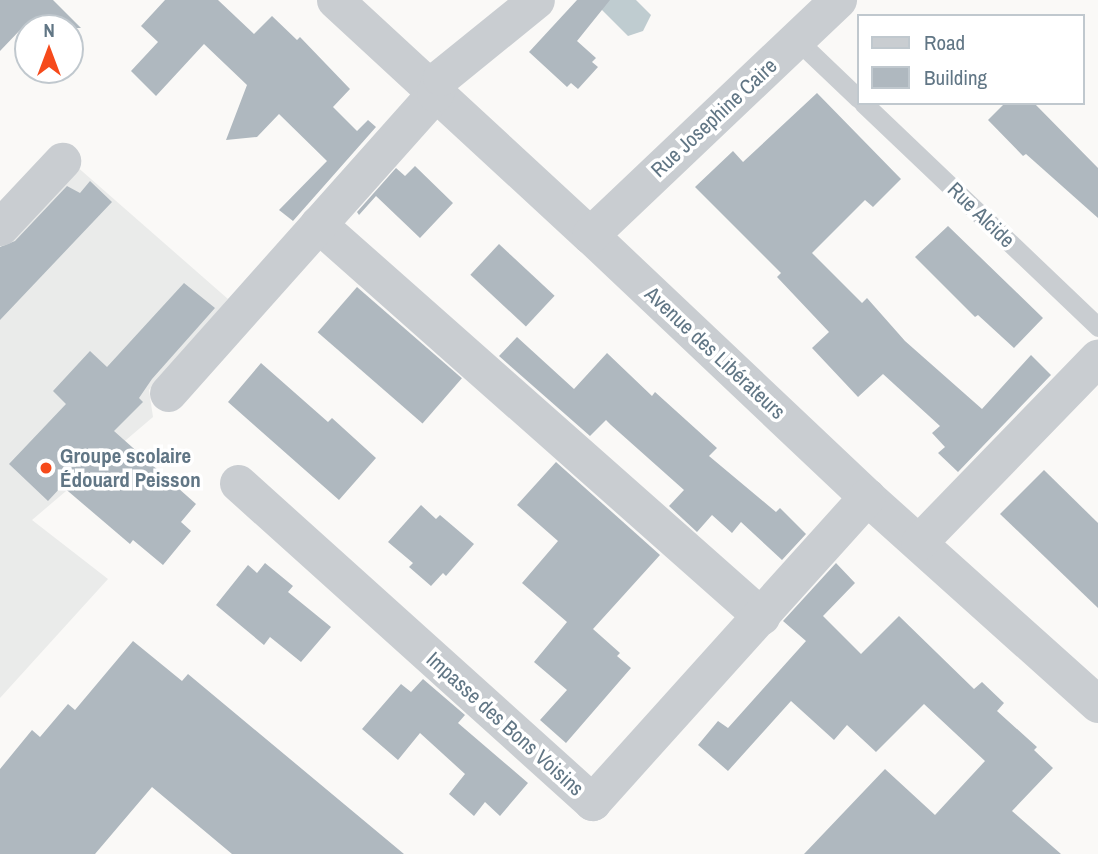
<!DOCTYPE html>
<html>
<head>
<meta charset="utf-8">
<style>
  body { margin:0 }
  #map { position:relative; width:1098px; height:854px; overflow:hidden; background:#faf9f7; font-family:"Archivo Narrow",sans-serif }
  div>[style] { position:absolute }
  .built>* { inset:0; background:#eaebea }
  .water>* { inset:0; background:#bfccd0 }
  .building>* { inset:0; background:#afb8bf; transform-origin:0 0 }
  .lane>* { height:19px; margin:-9.5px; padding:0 9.5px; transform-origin:9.5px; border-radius:9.5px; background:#c9cdd1 }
  .street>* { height:37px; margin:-18.5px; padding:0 18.5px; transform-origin:18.5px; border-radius:18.5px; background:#c9cdd1 }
  .dots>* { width:19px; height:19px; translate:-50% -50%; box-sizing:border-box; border:4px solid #fff; border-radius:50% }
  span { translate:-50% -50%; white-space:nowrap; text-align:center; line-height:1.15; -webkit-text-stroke:7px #fff; paint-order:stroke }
  .street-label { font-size:21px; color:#617685 }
  .poi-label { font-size:21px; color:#617685; font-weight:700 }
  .left { translate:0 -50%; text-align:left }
  .legend { position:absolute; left:857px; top:14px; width:228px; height:91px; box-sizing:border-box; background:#fff; border:2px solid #c0c8ce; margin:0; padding:9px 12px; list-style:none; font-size:21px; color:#617685 }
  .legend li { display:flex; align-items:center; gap:14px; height:35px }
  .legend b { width:35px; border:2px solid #c0c8ce }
  .north { position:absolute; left:14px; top:14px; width:70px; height:70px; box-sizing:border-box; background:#fff; border:2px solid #c0c8ce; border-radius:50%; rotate:0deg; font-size:19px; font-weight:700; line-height:28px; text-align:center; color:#617685 }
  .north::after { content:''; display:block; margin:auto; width:24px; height:32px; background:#f64a1b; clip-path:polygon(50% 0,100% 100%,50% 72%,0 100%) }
</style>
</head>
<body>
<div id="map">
  <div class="built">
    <i style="clip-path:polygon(75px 165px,228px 299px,149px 390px,153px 417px,32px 520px,108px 579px,0 698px,0 245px)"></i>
  </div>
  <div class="water">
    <i style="clip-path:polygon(592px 0,636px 0,651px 15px,643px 31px,628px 36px)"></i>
  </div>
  <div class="building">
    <i style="clip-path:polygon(0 0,53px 0,81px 28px,22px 28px,0 51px)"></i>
    <i style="clip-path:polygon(165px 0,218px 0,254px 34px,272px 16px,297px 40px,300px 37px,350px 89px,333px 107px,357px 131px,368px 120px,376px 127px,293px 221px,279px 210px,327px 161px,279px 114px,257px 137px,226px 140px,247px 85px,204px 44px,156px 96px,131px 71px,158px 42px,141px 26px)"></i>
    <i style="clip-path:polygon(577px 0,610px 0,577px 41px,596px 58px,592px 62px,598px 67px,578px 89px,571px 83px,567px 87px,529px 52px)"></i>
    <i style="clip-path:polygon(817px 93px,901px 179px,873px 207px,865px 200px,812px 253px,862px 303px,867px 298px,905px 341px,982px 409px,1031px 355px,1051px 375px,958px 472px,938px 453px,945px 447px,932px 433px,940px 426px,883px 374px,858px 397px,812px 348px,829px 332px,777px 277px,781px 273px,695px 187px,733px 151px,743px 162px)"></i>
    <i style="clip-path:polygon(1005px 103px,1034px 103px,1098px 168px,1098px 218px,1026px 154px,1023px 156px,988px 120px)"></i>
    <i style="clip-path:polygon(415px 166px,453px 203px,420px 238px,376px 196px,359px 215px,357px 212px,396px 168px,405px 176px)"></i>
    <i style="clip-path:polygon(90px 181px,112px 202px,0 320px,0 247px,15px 241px,67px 186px,80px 193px)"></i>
    <i style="clip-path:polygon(948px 226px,1043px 318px,1014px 348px,978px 315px,975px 317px,915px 257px)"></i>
    <i style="left:499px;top:244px;width:76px;height:42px;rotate:43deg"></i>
    <i style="clip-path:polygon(184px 283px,215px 308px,152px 379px,139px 398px,143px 402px,114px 431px,196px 504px,181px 522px,191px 531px,163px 565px,133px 540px,130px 544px,62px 486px,48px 501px,9px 464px,66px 404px,53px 391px,90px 351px,107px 367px)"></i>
    <i style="left:357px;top:287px;width:139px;height:60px;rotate:41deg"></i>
    <i style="clip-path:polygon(517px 337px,574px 389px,607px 353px,652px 396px,655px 392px,717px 448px,709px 456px,776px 512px,780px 508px,806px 534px,782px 560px,741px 522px,732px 533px,712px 515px,697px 532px,669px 506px,684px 490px,611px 425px,606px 420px,590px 436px,499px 356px)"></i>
    <i style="clip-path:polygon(261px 363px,328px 422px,332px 418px,376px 458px,339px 500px,228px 402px)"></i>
    <i style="clip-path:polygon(556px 462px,660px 555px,593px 629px,620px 653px,617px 656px,631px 668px,566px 743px,540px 720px,567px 690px,534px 662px,567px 622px,522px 583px,558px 541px,517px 505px)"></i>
    <i style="clip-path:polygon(1044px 470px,1098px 523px,1098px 608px,1000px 514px)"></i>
    <i style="clip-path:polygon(421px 505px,436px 519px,440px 515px,474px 544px,446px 576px,443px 573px,431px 586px,409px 567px,413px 563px,388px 542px)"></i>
    <i style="clip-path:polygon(265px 563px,293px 586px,288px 592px,331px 627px,301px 662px,270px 637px,264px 645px,216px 605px,248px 565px,257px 573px)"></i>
    <i style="clip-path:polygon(836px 563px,855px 583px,823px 616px,861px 654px,899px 616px,974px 689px,982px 682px,1004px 703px,997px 711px,1037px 747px,1034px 750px,1053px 768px,1012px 811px,1061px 854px,804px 854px,885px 769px,935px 815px,985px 761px,924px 704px,876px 752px,847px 725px,834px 740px,791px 701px,728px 771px,698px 745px,718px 721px,728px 728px,806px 641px,783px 621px)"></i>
    <i style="clip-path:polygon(133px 641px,182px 681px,188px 674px,404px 854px,232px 854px,152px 787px,95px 854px,0 854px,0 769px,32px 730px,40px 737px,68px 704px,75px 710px)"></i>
    <i style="clip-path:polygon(423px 679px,465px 715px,458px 723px,528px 783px,500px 816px,485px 802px,474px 816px,449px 794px,465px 774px,420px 733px,398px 760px,362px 729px,401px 684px,411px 692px)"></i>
  </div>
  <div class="lane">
    <i style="left:796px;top:39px;width:86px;rotate:43.6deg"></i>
    <i style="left:863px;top:103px;width:325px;rotate:43.6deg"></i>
  </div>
  <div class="street">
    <i style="left:335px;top:0;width:347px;rotate:42.7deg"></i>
    <i style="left:590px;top:235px;width:381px;rotate:43.4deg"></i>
    <i style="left:867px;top:497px;width:310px;rotate:41.9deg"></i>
    <i style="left:318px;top:224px;width:592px;rotate:41.5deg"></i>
    <i style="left:0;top:227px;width:91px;rotate:-46.8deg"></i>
    <i style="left:590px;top:235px;width:342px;rotate:-43.5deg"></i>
    <i style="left:168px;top:393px;width:402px;rotate:-48.3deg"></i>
    <i style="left:435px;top:93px;width:17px;rotate:-69deg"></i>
    <i style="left:441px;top:77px;width:122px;rotate:-39deg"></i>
    <i style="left:238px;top:483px;width:477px;rotate:42deg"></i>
    <i style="left:592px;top:802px;width:411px;rotate:-48deg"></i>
    <i style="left:919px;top:542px;width:257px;rotate:-45.9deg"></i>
  </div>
  <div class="dots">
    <i style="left:46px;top:468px;background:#f64a1b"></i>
  </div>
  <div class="street-label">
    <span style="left:714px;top:118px;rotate:-43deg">Rue Josephine Caire</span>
    <span style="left:981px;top:215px;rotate:44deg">Rue Alcide</span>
    <span style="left:715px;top:353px;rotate:43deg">Avenue des Libérateurs</span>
    <span style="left:505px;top:724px;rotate:42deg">Impasse des Bons Voisins</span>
  </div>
  <div class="poi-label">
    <span class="left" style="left:60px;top:468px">Groupe scolaire<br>Édouard Peisson</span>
  </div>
  <ul class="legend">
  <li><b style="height:9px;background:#c9cdd1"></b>Road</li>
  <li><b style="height:19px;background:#afb8bf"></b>Building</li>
  </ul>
  <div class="north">N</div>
</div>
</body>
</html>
